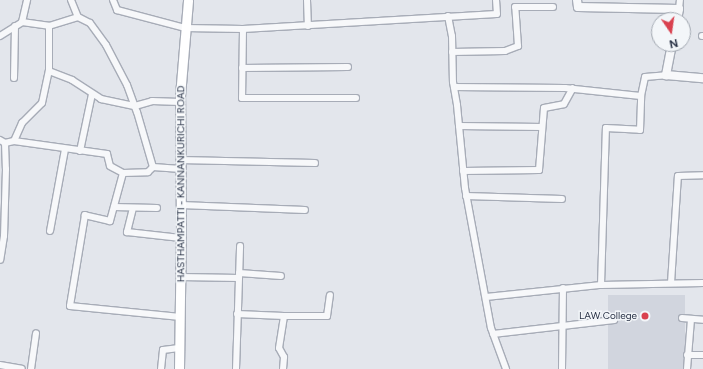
<!DOCTYPE html>
<html>
<head>
<meta charset="utf-8">
<style>
  body { margin:0 }
  #map { position:relative; width:703px; height:369px; overflow:hidden; background:#e3e6ec; font-family:Figtree,sans-serif }
  div>[style] { position:absolute }
  .built>* { inset:0; background:#d1d5de; transform-origin:0 0 }
  .roads { filter:drop-shadow(1px 0 #a7acb7) drop-shadow(-1px 0 #a7acb7) drop-shadow(0 1px #a7acb7) drop-shadow(0 -1px #a7acb7) }
  .minor>* { height:6px; margin:-3px; padding:0 3px; transform-origin:3px; border-radius:3px; background:#f7f8fa }
  .tertiary>* { height:8px; margin:-4px; padding:0 4px; transform-origin:4px; border-radius:4px; background:#f7f8fa }
  .secondary>* { height:9px; margin:-4.5px; padding:0 4.5px; transform-origin:4.5px; border-radius:4.5px; background:#fff }
  .dots>* { width:11px; height:11px; translate:-50% -50%; box-sizing:border-box; border:2px solid #f3f6f9; border-radius:50% }
  span { translate:-50% -50%; white-space:nowrap; text-align:center; line-height:1.15; -webkit-text-stroke:3px #f3f6f9; paint-order:stroke }
  .street-label { font-size:10px; color:#293246 }
  .poi-label { font-size:10px; color:#293246 }
  .right { translate:-100% -50%; text-align:right }
  .north { position:absolute; left:651px; top:12px; width:40px; height:40px; box-sizing:border-box; background:#f3f6f9; border:1px solid #a2a8b1; border-radius:50%; rotate:167deg; font-size:11px; font-weight:700; line-height:16px; text-align:center; color:#293246 }
  .north::after { content:''; display:block; margin:auto; width:14px; height:18px; background:#d9414f; clip-path:polygon(50% 0,100% 100%,50% 72%,0 100%) }
</style>
</head>
<body>
<div id="map">
  <div class="built">
    <i style="left:608px;top:295px;width:77px;height:74px"></i>
  </div>
  <div class="roads">
    <div class="minor">
      <i style="left:71px;top:0;width:18px;rotate:68deg"></i>
      <i style="left:78px;top:17px;width:13px;rotate:27deg"></i>
      <i style="left:90px;top:23px;width:27px;rotate:54deg"></i>
      <i style="left:106px;top:45px;width:45px;rotate:62.3deg"></i>
      <i style="left:127px;top:85px;width:29px;rotate:70deg"></i>
      <i style="left:137px;top:112px;width:57px;rotate:73.8deg"></i>
      <i style="left:153px;top:167px;width:28px;rotate:4deg"></i>
      <i style="left:113px;top:0;width:11px;rotate:68deg"></i>
      <i style="left:117px;top:10px;width:70px;rotate:14.8deg"></i>
      <i style="left:185px;top:28px;width:58px;rotate:1deg"></i>
      <i style="left:243px;top:29px;width:254px;rotate:-3.4deg"></i>
      <i style="left:497px;top:14px;width:14px;rotate:-94deg"></i>
      <i style="left:307px;top:0;width:26px;rotate:88deg"></i>
      <i style="left:679px;top:9px;width:9px;rotate:-84deg"></i>
      <i style="left:448px;top:16px;width:20px;rotate:79deg"></i>
      <i style="left:452px;top:36px;width:46px;rotate:88.8deg"></i>
      <i style="left:453px;top:82px;width:23px;rotate:80deg"></i>
      <i style="left:457px;top:105px;width:83px;rotate:84.5deg"></i>
      <i style="left:465px;top:188px;width:142px;rotate:79.5deg"></i>
      <i style="left:491px;top:328px;width:44px;rotate:69.9deg"></i>
      <i style="left:22px;top:22px;width:27px;rotate:8deg"></i>
      <i style="left:49px;top:26px;width:30px;rotate:-17deg"></i>
      <i style="left:243px;top:29px;width:69px;rotate:90.8deg"></i>
      <i style="left:242px;top:98px;width:114px"></i>
      <i style="left:0;top:36px;width:26px;rotate:-32deg"></i>
      <i style="left:22px;top:22px;width:23px;rotate:-77deg"></i>
      <i style="left:702px;top:36px;width:1px"></i>
      <i style="left:452px;top:52px;width:53px;rotate:-1.1deg"></i>
      <i style="left:505px;top:51px;width:14px;rotate:-21deg"></i>
      <i style="left:518px;top:46px;width:39px;rotate:-94deg"></i>
      <i style="left:515px;top:7px;width:38px"></i>
      <i style="left:242px;top:68px;width:106px;rotate:-0.5deg"></i>
      <i style="left:49px;top:71px;width:45px;rotate:-90deg"></i>
      <i style="left:14px;top:78px;width:52px;rotate:-88.9deg"></i>
      <i style="left:454px;top:87px;width:111px;rotate:0.5deg"></i>
      <i style="left:565px;top:88px;width:76px;rotate:6deg"></i>
      <i style="left:641px;top:96px;width:19px;rotate:-78deg"></i>
      <i style="left:645px;top:77px;width:21px;rotate:-5deg"></i>
      <i style="left:459px;top:126px;width:83px;rotate:0.7deg"></i>
      <i style="left:0;top:140px;width:6px;rotate:31deg"></i>
      <i style="left:5px;top:143px;width:26px;rotate:88deg"></i>
      <i style="left:6px;top:169px;width:67px;rotate:91.7deg"></i>
      <i style="left:4px;top:236px;width:24px;rotate:99deg"></i>
      <i style="left:14px;top:141px;width:94px;rotate:8deg"></i>
      <i style="left:107px;top:154px;width:12px;rotate:76deg"></i>
      <i style="left:110px;top:166px;width:15px;rotate:28deg"></i>
      <i style="left:123px;top:173px;width:25px;rotate:-2deg"></i>
      <i style="left:148px;top:172px;width:7px;rotate:-45deg"></i>
      <i style="left:5px;top:143px;width:9px;rotate:-13deg"></i>
      <i style="left:14px;top:141px;width:20px;rotate:-66deg"></i>
      <i style="left:22px;top:123px;width:28px;rotate:-45deg"></i>
      <i style="left:42px;top:103px;width:33px;rotate:-78deg"></i>
      <i style="left:49px;top:71px;width:25px;rotate:21deg"></i>
      <i style="left:72px;top:80px;width:35px;rotate:33deg"></i>
      <i style="left:101px;top:99px;width:35px;rotate:12deg"></i>
      <i style="left:135px;top:106px;width:18px;rotate:-16deg"></i>
      <i style="left:152px;top:101px;width:28px;rotate:2deg"></i>
      <i style="left:80px;top:151px;width:58px;rotate:-78.1deg"></i>
      <i style="left:180px;top:160px;width:135px;rotate:1.3deg"></i>
      <i style="left:463px;top:171px;width:76px;rotate:-0.8deg"></i>
      <i style="left:539px;top:170px;width:62px;rotate:-85.4deg"></i>
      <i style="left:544px;top:108px;width:20px;rotate:-11deg"></i>
      <i style="left:564px;top:104px;width:18px;rotate:-61deg"></i>
      <i style="left:123px;top:173px;width:50px;rotate:105.2deg"></i>
      <i style="left:110px;top:221px;width:26px;rotate:-167deg"></i>
      <i style="left:85px;top:215px;width:92px;rotate:99.4deg"></i>
      <i style="left:70px;top:306px;width:111px;rotate:5.7deg"></i>
      <i style="left:466px;top:196px;width:96px;rotate:1.8deg"></i>
      <i style="left:181px;top:205px;width:124px;rotate:2.3deg"></i>
      <i style="left:114px;top:207px;width:43px;rotate:1.3deg"></i>
      <i style="left:133px;top:208px;width:25px;rotate:104deg"></i>
      <i style="left:127px;top:232px;width:54px;rotate:6.3deg"></i>
      <i style="left:50px;top:231px;width:83px;rotate:-79.6deg"></i>
      <i style="left:239px;top:273px;width:42px;rotate:4.1deg"></i>
      <i style="left:181px;top:277px;width:58px;rotate:1deg"></i>
      <i style="left:671px;top:283px;width:107px;rotate:-86.3deg"></i>
      <i style="left:678px;top:176px;width:25px;rotate:-2deg"></i>
      <i style="left:601px;top:285px;width:157px;rotate:-88.2deg"></i>
      <i style="left:606px;top:128px;width:34px;rotate:3deg"></i>
      <i style="left:640px;top:130px;width:34px;rotate:-88deg"></i>
      <i style="left:486px;top:297px;width:116px;rotate:-6deg"></i>
      <i style="left:601px;top:285px;width:102px;rotate:-1.1deg"></i>
      <i style="left:237px;top:314px;width:47px;rotate:2.4deg"></i>
      <i style="left:682px;top:318px;width:21px;rotate:5deg"></i>
      <i style="left:493px;top:334px;width:122px;rotate:-6.6deg"></i>
      <i style="left:687px;top:355px;width:16px"></i>
      <i style="left:0;top:365px;width:22px;rotate:10deg"></i>
      <i style="left:31px;top:369px;width:36px;rotate:-82deg"></i>
      <i style="left:161px;top:369px;width:19px;rotate:-84deg"></i>
      <i style="left:163px;top:350px;width:16px;rotate:-7deg"></i>
      <i style="left:236px;top:369px;width:123px;rotate:-88.1deg"></i>
      <i style="left:283px;top:369px;width:12px;rotate:-85deg"></i>
      <i style="left:284px;top:357px;width:10px;rotate:-119deg"></i>
      <i style="left:279px;top:348px;width:32px;rotate:-81deg"></i>
      <i style="left:284px;top:316px;width:43px"></i>
      <i style="left:327px;top:316px;width:21px;rotate:-82deg"></i>
      <i style="left:562px;top:369px;width:81px;rotate:-89.3deg"></i>
      <i style="left:687px;top:369px;width:50px;rotate:-85.4deg"></i>
    </div>
    <div class="tertiary">
      <i style="left:577px;top:0;width:7px;rotate:82deg"></i>
      <i style="left:578px;top:7px;width:101px;rotate:1.1deg"></i>
      <i style="left:679px;top:9px;width:11px;rotate:100deg"></i>
      <i style="left:672px;top:44px;width:32px;rotate:101deg"></i>
      <i style="left:666px;top:75px;width:37px;rotate:5deg"></i>
    </div>
    <div class="secondary">
      <i style="left:179px;top:369px;width:139px;rotate:-89.2deg"></i>
      <i style="left:181px;top:230px;width:134px;rotate:-90.4deg"></i>
      <i style="left:180px;top:96px;width:96px;rotate:-85.2deg"></i>
    </div>
  </div>
  <div class="dots">
    <i style="left:645px;top:316px;background:#d9414f"></i>
  </div>
  <div class="street-label">
    <span style="left:181px;top:184px;rotate:-90deg">HASTHAMPATTI - KANNANKURICHI ROAD</span>
  </div>
  <div class="poi-label">
    <span class="right" style="left:637px;top:316px">LAW College</span>
  </div>
  <div class="north">N</div>
</div>
</body>
</html>
